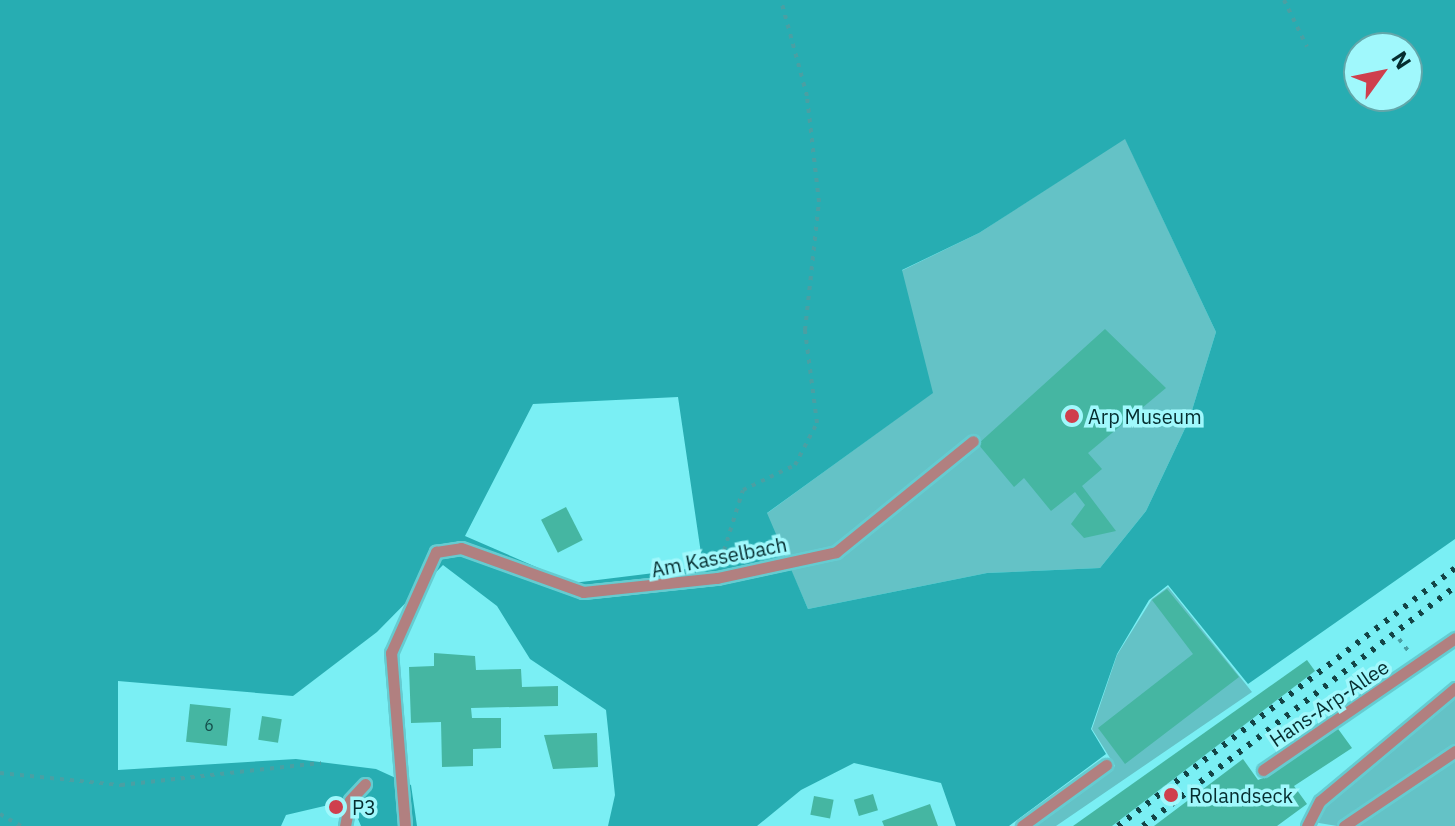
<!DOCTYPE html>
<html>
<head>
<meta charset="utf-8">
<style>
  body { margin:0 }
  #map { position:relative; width:1455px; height:826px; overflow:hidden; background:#7aeff4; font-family:"IBM Plex Sans",sans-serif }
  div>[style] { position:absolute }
  .green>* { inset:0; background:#64c2c6 }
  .forest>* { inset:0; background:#27adb2 }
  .building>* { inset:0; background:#45b6a2; transform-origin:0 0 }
  .path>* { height:4px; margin-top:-2px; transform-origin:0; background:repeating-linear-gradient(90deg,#4a9fa3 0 4px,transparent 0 10px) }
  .roads { filter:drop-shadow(2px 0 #65ccd1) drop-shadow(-2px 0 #65ccd1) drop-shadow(0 2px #65ccd1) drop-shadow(0 -2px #65ccd1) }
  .lane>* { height:11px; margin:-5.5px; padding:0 5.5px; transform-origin:5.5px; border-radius:5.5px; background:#b18080 }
  .rail>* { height:6px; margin-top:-3px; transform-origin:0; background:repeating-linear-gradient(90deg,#134446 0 4px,transparent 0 12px) }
  .dots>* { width:22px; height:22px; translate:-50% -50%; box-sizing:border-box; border:4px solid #a0f8fc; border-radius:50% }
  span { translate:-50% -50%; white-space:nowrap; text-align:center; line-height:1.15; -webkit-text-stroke:7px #a0f8fc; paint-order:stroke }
  .number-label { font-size:16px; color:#154f4c }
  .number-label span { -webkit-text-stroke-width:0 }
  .poi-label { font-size:20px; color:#052d2f }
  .left { translate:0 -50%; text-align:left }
  .street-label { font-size:20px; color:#052d2f }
  .north { position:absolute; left:1343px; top:32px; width:80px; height:80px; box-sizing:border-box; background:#a0f8fc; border:2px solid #62a7aa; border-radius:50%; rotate:57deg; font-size:22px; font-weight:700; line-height:32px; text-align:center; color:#052d2f }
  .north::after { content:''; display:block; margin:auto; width:28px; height:36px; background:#cf3f4d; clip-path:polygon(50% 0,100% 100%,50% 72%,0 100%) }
</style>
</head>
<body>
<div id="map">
  <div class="green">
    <i style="clip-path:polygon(1125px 138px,1216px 332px,1189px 420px,1146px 511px,1100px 568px,987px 573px,808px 609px,766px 514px,932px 393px,901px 271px,979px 233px)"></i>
    <i style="clip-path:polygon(1168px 587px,1252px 692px,1056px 826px,1033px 826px,1115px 766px,1092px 729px,1117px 655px,1152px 599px)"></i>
    <i style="clip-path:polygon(1455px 698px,1455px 747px,1337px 826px,1313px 822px,1324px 804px)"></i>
    <i style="clip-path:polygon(1455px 757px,1455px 826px,1353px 826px)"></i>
  </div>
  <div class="forest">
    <i style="clip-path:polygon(evenodd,0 0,1455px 0,1455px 539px,1248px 684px,1168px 585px,1149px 600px,1117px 654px,1091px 729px,1106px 754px,1009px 826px,956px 826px,941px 783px,854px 763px,801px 790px,757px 826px,608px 826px,615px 795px,606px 710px,530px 659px,497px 606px,443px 565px,377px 632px,293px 696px,118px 681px,118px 770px,296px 759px,376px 769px,411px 785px,417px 826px,361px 826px,350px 800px,286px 815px,281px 826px,0 826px,0 0,1359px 48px,1407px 48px,1407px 96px,1359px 96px,1359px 48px,0 0,1125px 139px,1216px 332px,1189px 420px,1146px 511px,1100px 568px,987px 573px,808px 609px,767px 513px,933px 393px,902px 270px,979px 233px,1125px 139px,0 0,678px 397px,703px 567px,573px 583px,465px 536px,533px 404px,678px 397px)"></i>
  </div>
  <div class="building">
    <i style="clip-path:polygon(1105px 329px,1166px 388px,1088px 453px,1102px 469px,1082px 486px,1116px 531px,1084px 538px,1071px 524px,1085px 505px,1075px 492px,1051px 511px,1024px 478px,1014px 487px,978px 444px)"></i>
    <i style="left:566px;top:507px;width:37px;height:28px;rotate:63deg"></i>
    <i style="clip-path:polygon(1167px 589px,1239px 677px,1125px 764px,1098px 728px,1193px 654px,1152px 600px)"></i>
    <i style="clip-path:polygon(434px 653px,475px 656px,476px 670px,521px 669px,522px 687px,558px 686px,558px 706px,471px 708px,472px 718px,501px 718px,501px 748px,473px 749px,473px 766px,442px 767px,441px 722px,411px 723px,409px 667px,434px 666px)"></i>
    <i style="clip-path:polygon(1307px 660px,1315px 671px,1112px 826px,1073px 826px)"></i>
    <i style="left:190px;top:704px;width:41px;height:38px;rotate:6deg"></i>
    <i style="left:262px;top:716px;width:20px;height:24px;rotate:9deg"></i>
    <i style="clip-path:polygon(1336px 726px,1352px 748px,1294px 786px,1307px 804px,1277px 826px,1154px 826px,1243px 759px,1258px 780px,1268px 776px)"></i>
    <i style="clip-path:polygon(597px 733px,598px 767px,553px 769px,544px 735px)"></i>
    <i style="left:873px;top:794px;width:17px;height:20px;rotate:73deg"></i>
    <i style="left:814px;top:796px;width:20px;height:19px;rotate:11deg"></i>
    <i style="clip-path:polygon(930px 804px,938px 826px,884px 826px,882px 821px)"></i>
  </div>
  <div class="path">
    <i style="left:1284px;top:0;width:52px;rotate:63.9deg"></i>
    <i style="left:721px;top:560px;width:73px;rotate:-72.6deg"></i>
    <i style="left:743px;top:490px;width:58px;rotate:-25.7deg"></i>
    <i style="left:795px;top:465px;width:47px;rotate:-62.4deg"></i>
    <i style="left:817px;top:423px;width:94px;rotate:-97.4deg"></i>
    <i style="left:805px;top:330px;width:129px;rotate:-83.8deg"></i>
    <i style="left:819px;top:202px;width:107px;rotate:-96.5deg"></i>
    <i style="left:807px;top:96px;width:99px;rotate:-105.2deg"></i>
    <i style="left:1399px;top:639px;width:16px;rotate:52deg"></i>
    <i style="left:0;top:773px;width:122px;rotate:5.7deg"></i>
    <i style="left:121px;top:785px;width:201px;rotate:-6.3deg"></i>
    <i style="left:0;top:814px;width:24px;rotate:30deg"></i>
  </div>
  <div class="roads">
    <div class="lane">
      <i style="left:1263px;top:770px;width:233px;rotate:-34.5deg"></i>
      <i style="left:345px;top:826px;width:26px;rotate:-79deg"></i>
      <i style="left:350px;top:800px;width:22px;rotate:-47deg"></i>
      <i style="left:405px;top:826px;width:174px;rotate:-94.6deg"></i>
      <i style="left:391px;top:653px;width:111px;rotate:-66deg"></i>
      <i style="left:436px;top:552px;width:25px;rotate:-9deg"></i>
      <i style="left:461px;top:548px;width:130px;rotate:19.8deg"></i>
      <i style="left:583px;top:592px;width:135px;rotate:-6deg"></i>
      <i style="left:717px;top:578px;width:122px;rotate:-12.3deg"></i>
      <i style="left:836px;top:552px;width:176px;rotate:-39deg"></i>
      <i style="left:1022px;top:826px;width:104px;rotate:-36deg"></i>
      <i style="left:1307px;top:826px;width:28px;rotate:-63deg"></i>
      <i style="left:1320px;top:801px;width:176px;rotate:-39.9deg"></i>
      <i style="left:1344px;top:826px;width:134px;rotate:-34deg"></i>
    </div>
  </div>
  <div class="rail">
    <i style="left:1118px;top:826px;width:424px;rotate:-37.4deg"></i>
    <i style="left:1143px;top:826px;width:393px;rotate:-37.5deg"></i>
  </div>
  <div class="dots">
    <i style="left:1072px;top:416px;background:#cf3f4d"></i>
    <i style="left:1171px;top:795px;background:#cf3f4d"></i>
    <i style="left:336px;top:807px;background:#cf3f4d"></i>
  </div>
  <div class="number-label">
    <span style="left:209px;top:725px">6</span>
  </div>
  <div class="poi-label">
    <span class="left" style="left:1088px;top:416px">Arp Museum</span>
    <span class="left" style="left:1189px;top:795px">Rolandseck</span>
    <span class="left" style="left:352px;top:807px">P3</span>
  </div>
  <div class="street-label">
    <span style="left:719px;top:557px;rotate:-11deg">Am Kasselbach</span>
    <span style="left:1329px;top:703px;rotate:-34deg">Hans-Arp-Allee</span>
  </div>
  <div class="north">N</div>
</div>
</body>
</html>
